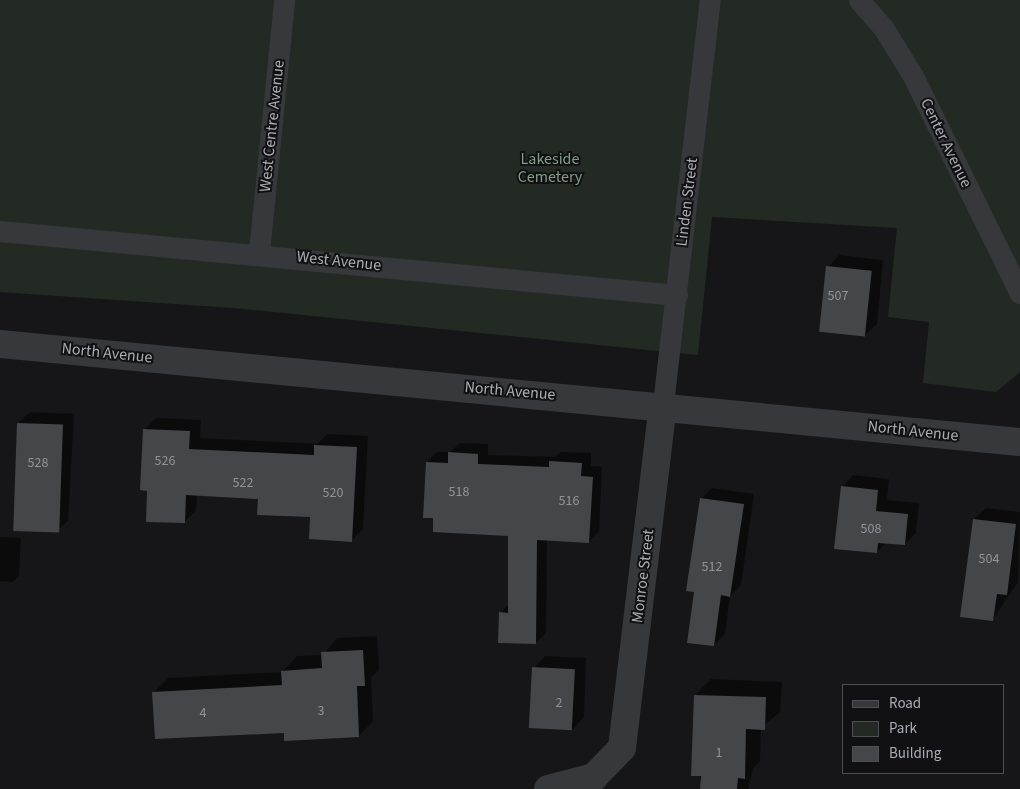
<!DOCTYPE html>
<html>
<head>
<meta charset="utf-8">
<style>
  body { margin:0 }
  #map { position:relative; width:1020px; height:789px; overflow:hidden; background:#161618; font-family:"Source Sans 3",sans-serif }
  div>[style] { position:absolute }
  .green>* { inset:0; background:#232a24 }
  .shadow>* { inset:0; background:#0007 }
  .building>* { inset:0; background:#45464a; transform-origin:0 0 }
  .service>* { height:21px; margin:-10.5px; padding:0 10.5px; transform-origin:10.5px; border-radius:10.5px; background:#37383c }
  .minor>* { height:28px; margin:-14px; padding:0 14px; transform-origin:14px; border-radius:14px; background:#37383c }
  .tertiary>* { height:28px; margin:-14px; padding:0 14px; transform-origin:14px; border-radius:14px; background:#37383c }
  span { translate:-50% -50%; white-space:nowrap; text-align:center; line-height:1.15; -webkit-text-stroke:4px #111113; paint-order:stroke }
  .number-label { font-size:14px; color:#91939b }
  .number-label span { -webkit-text-stroke-width:0 }
  .street-label { font-size:16px; color:#aaadb6 }
  .park-label { font-size:16px; color:#839f86 }
  .legend { position:absolute; left:842px; top:684px; width:162px; height:90px; box-sizing:border-box; background:#111113; border:1px solid #4e4f54; margin:0; padding:6px 9px; list-style:none; font-size:15px; color:#aaadb6 }
  .legend li { display:flex; align-items:center; gap:10px; height:25px }
  .legend b { width:25px; border:1px solid #4e4f54 }
</style>
</head>
<body>
<div id="map">
  <div class="green">
    <i style="clip-path:polygon(0 0,1020px 0,1020px 372px,996px 392px,923px 383px,929px 322px,888px 317px,897px 228px,712px 217px,698px 355px,233px 308px,0 292px)"></i>
  </div>
  <div class="shadow">
    <i style="clip-path:polygon(839px 255px,883px 260px,877px 324px,865px 335px,828px 267px)"></i>
    <i style="clip-path:polygon(30px 412px,74px 414px,68px 521px,56px 532px,18px 423px)"></i>
    <i style="clip-path:polygon(156px 418px,201px 420px,200px 438px,317px 444px,327px 434px,368px 436px,363px 529px,352px 540px,312px 516px,259px 498px,197px 494px,196px 511px,184px 522px,149px 490px,144px 430px)"></i>
    <i style="clip-path:polygon(460px 443px,488px 444px,488px 455px,555px 457px,561px 452px,591px 453px,591px 466px,602px 467px,599px 531px,589px 542px,547px 539px,546px 633px,536px 643px,500px 613px,509px 604px,509px 534px,435px 517px,427px 462px,437px 452px,450px 452px)"></i>
    <i style="clip-path:polygon(853px 475px,889px 479px,887px 500px,919px 503px,916px 533px,905px 544px,887px 542px,877px 552px,842px 487px)"></i>
    <i style="clip-path:polygon(712px 488px,754px 494px,741px 585px,730px 596px,725px 634px,714px 645px,695px 591px,701px 499px)"></i>
    <i style="clip-path:polygon(986px 508px,1020px 512px,1018px 582px,993px 619px,974px 519px)"></i>
    <i style="clip-path:polygon(0 537px,21px 538px,19px 576px,13px 582px,0 581px)"></i>
    <i style="clip-path:polygon(377px 636px,379px 670px,371px 677px,373px 721px,359px 736px,285px 731px,153px 693px,168px 678px,282px 672px,297px 656px,323px 655px,337px 638px)"></i>
    <i style="clip-path:polygon(545px 656px,586px 658px,584px 717px,573px 729px,534px 668px)"></i>
    <i style="clip-path:polygon(711px 679px,782px 682px,780px 712px,761px 728px,760px 761px,753px 768px,748px 789px,701px 789px,695px 695px)"></i>
  </div>
  <div class="building">
    <i style="left:826px;top:266px;width:46px;height:66px;rotate:6deg"></i>
    <i style="left:17px;top:423px;width:46px;height:108px;rotate:2deg"></i>
    <i style="clip-path:polygon(143px 429px,190px 431px,189px 449px,314px 455px,314px 445px,357px 447px,352px 542px,309px 539px,310px 517px,257px 515px,258px 499px,186px 495px,185px 523px,146px 522px,147px 491px,140px 490px)"></i>
    <i style="clip-path:polygon(448px 452px,478px 454px,478px 464px,549px 467px,549px 461px,582px 463px,581px 476px,593px 477px,589px 543px,537px 540px,536px 644px,498px 643px,499px 612px,508px 613px,508px 536px,433px 532px,433px 518px,423px 518px,426px 462px,448px 463px)"></i>
    <i style="clip-path:polygon(841px 486px,878px 490px,876px 511px,908px 514px,905px 545px,878px 543px,877px 553px,834px 549px)"></i>
    <i style="clip-path:polygon(700px 498px,744px 504px,730px 597px,721px 595px,714px 646px,687px 643px,694px 592px,686px 591px)"></i>
    <i style="clip-path:polygon(973px 519px,1016px 524px,1007px 595px,997px 594px,993px 621px,960px 617px)"></i>
    <i style="clip-path:polygon(363px 650px,365px 686px,357px 686px,359px 737px,284px 741px,284px 733px,155px 739px,152px 692px,282px 685px,281px 671px,322px 668px,321px 652px)"></i>
    <i style="left:532px;top:667px;width:43px;height:61px;rotate:3deg"></i>
    <i style="clip-path:polygon(694px 695px,766px 697px,765px 730px,746px 729px,745px 779px,738px 778px,737px 789px,700px 789px,701px 776px,691px 776px)"></i>
  </div>
  <div class="service">
    <i style="left:859px;top:0;width:38px;rotate:49deg"></i>
    <i style="left:884px;top:29px;width:55px;rotate:58.3deg"></i>
    <i style="left:913px;top:76px;width:242px;rotate:63.8deg"></i>
    <i style="left:0;top:231px;width:680px;rotate:5.4deg"></i>
    <i style="left:259px;top:252px;width:253px;rotate:-84.3deg"></i>
    <i style="left:663px;top:404px;width:407px;rotate:-83.4deg"></i>
  </div>
  <div class="minor">
    <i style="left:548px;top:789px;width:48px;rotate:-14.6deg"></i>
    <i style="left:594px;top:777px;width:40px;rotate:-46deg"></i>
    <i style="left:622px;top:748px;width:346px;rotate:-83.2deg"></i>
  </div>
  <div class="tertiary">
    <i style="left:0;top:344px;width:1025px;rotate:5.49deg"></i>
  </div>
  <div class="number-label">
    <span style="left:838px;top:296px">507</span>
    <span style="left:165px;top:461px">526</span>
    <span style="left:38px;top:463px">528</span>
    <span style="left:243px;top:483px">522</span>
    <span style="left:459px;top:492px">518</span>
    <span style="left:333px;top:493px">520</span>
    <span style="left:569px;top:501px">516</span>
    <span style="left:871px;top:529px">508</span>
    <span style="left:989px;top:559px">504</span>
    <span style="left:712px;top:567px">512</span>
    <span style="left:559px;top:703px">2</span>
    <span style="left:321px;top:711px">3</span>
    <span style="left:203px;top:713px">4</span>
    <span style="left:719px;top:753px">1</span>
  </div>
  <div class="street-label">
    <span style="left:272px;top:126px;rotate:-84deg">West Centre Avenue</span>
    <span style="left:946px;top:143px;rotate:64deg">Center Avenue</span>
    <span style="left:687px;top:202px;rotate:-83deg">Linden Street</span>
    <span style="left:339px;top:261px;rotate:6deg">West Avenue</span>
    <span style="left:107px;top:353px;rotate:6deg">North Avenue</span>
    <span style="left:510px;top:391px;rotate:5deg">North Avenue</span>
    <span style="left:913px;top:431px;rotate:6deg">North Avenue</span>
    <span style="left:643px;top:576px;rotate:-83deg">Monroe Street</span>
  </div>
  <div class="park-label">
    <span style="left:550px;top:168px">Lakeside<br>Cemetery</span>
  </div>
  <ul class="legend">
  <li><b style="height:6px;background:#37383c"></b>Road</li>
  <li><b style="height:14px;background:#232a24"></b>Park</li>
  <li><b style="height:14px;background:#45464a"></b>Building</li>
  </ul>
</div>
</body>
</html>
